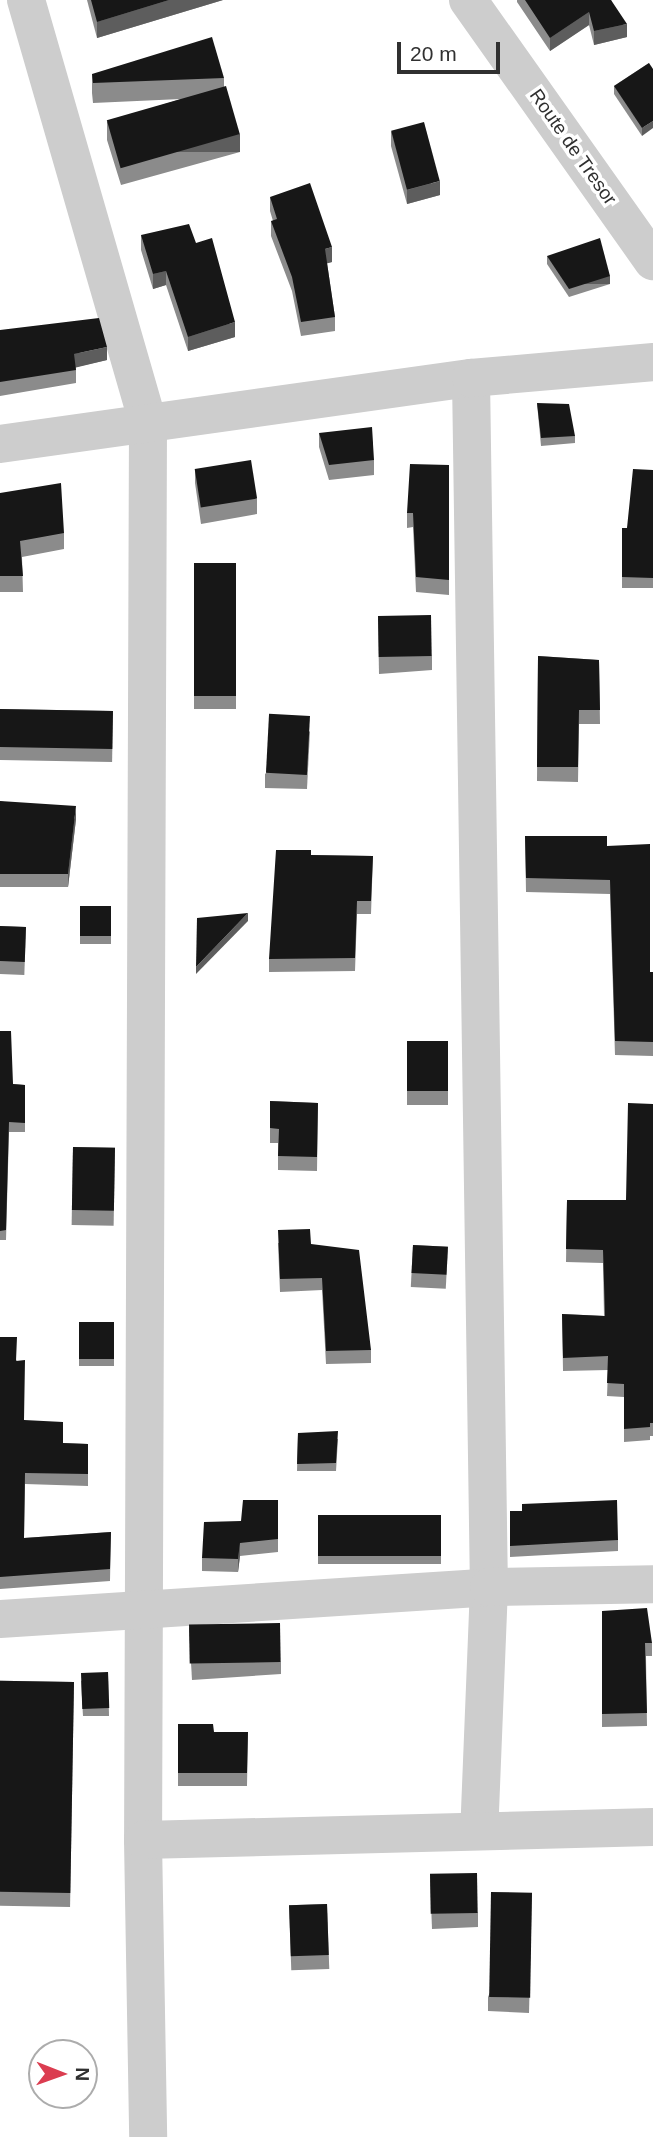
<!DOCTYPE html>
<html>
<head>
<meta charset="utf-8">
<style>
  body { margin:0 }
  #map { position:relative; width:653px; height:2137px; overflow:hidden; background:#fff; font-family:Arial,sans-serif }
  div>[style] { position:absolute }
  .minor>* { height:38px; margin:-19px; padding:0 19px; transform-origin:19px; border-radius:19px; background:#cdcdcd }
  .wall>* { inset:0; background:#8b8b8b; transform-origin:0 0 }
  .shaded-wall>* { inset:0; background:#5d5d5d; transform-origin:0 0 }
  .building>* { inset:0; background:#171717; transform-origin:0 0 }
  span { translate:-50% -50%; white-space:nowrap; text-align:center; line-height:1.15; -webkit-text-stroke:7px #fff; paint-order:stroke }
  .street-label { font-size:19px; color:#303030 }
  .north { position:absolute; left:28px; top:2039px; width:70px; height:70px; box-sizing:border-box; background:#fff; border:2px solid #acacac; border-radius:50%; rotate:91deg; font-size:19px; font-weight:700; line-height:28px; text-align:center; color:#303030 }
  .north::after { content:''; display:block; margin:auto; width:24px; height:32px; background:#db3d50; clip-path:polygon(50% 0,100% 100%,50% 72%,0 100%) }
  .scale { position:absolute; left:397px; top:42px; width:103px; height:32px; box-sizing:border-box; border:4px solid #303030; border-top:0; padding-left:9px; font-size:21px; line-height:24px; white-space:nowrap; color:#303030; -webkit-text-stroke:5px #fff; paint-order:stroke }
</style>
</head>
<body>
<div id="map">
  <div class="minor">
    <i style="left:26px;top:0;width:441px;rotate:73.9deg"></i>
    <i style="left:148px;top:424px;width:1416px;rotate:90.2deg"></i>
    <i style="left:143px;top:1840px;width:297px;rotate:89deg"></i>
    <i style="left:468px;top:0;width:320px;rotate:54.7deg"></i>
    <i style="left:471px;top:378px;width:1209px;rotate:89.15deg"></i>
    <i style="left:489px;top:1587px;width:244px;rotate:92.3deg"></i>
    <i style="left:0;top:444px;width:476px;rotate:-8deg"></i>
    <i style="left:471px;top:378px;width:183px;rotate:-5deg"></i>
    <i style="left:0;top:1619px;width:490px;rotate:-3.7deg"></i>
    <i style="left:489px;top:1587px;width:164px;rotate:-1deg"></i>
    <i style="left:143px;top:1840px;width:510px;rotate:-1.46deg"></i>
  </div>
  <div class="wall">
    <i style="clip-path:polygon(87px 0,223px 0,97px 38px)"></i>
    <i style="clip-path:polygon(517px 0,611px 0,627px 37px,594px 45px,589px 25px,550px 51px,517px 2px)"></i>
    <i style="clip-path:polygon(649px 63px,642px 136px,614px 94px,614px 86px)"></i>
    <i style="clip-path:polygon(92px 74px,224px 78px,224px 86px,240px 152px,121px 185px,107px 140px,107px 122px,181px 99px,93px 103px,92px 93px)"></i>
    <i style="clip-path:polygon(391px 131px,440px 195px,407px 204px,391px 146px)"></i>
    <i style="clip-path:polygon(270px 197px,332px 262px,327px 263px,335px 317px,335px 331px,301px 336px,292px 291px,271px 236px,271px 221px,273px 221px,270px 211px)"></i>
    <i style="clip-path:polygon(141px 235px,196px 243px,235px 337px,188px 351px,166px 285px,153px 289px,141px 250px)"></i>
    <i style="clip-path:polygon(547px 256px,610px 284px,569px 297px,547px 264px)"></i>
    <i style="clip-path:polygon(0 330px,107px 360px,76px 367px,76px 383px,0 396px)"></i>
    <i style="clip-path:polygon(537px 403px,575px 436px,575px 443px,541px 446px)"></i>
    <i style="clip-path:polygon(319px 433px,374px 460px,374px 475px,329px 480px,319px 447px)"></i>
    <i style="clip-path:polygon(449px 465px,449px 595px,416px 592px,413px 527px,407px 528px,407px 513px)"></i>
    <i style="clip-path:polygon(195px 469px,257px 499px,257px 514px,201px 524px,195px 483px)"></i>
    <i style="clip-path:polygon(653px 470px,653px 588px,622px 588px,622px 528px,627px 528px)"></i>
    <i style="clip-path:polygon(0 493px,64px 533px,64px 549px,22px 557px,23px 592px,0 592px)"></i>
    <i style="left:194px;top:563px;width:42px;height:146px"></i>
    <i style="clip-path:polygon(378px 618px,432px 656px,432px 670px,379px 674px)"></i>
    <i style="clip-path:polygon(538px 656px,599px 660px,600px 724px,579px 724px,578px 782px,537px 781px)"></i>
    <i style="left:0;top:709px;width:113px;height:51px;rotate:1deg"></i>
    <i style="clip-path:polygon(310px 731px,307px 789px,265px 788px,265px 774px)"></i>
    <i style="clip-path:polygon(0 801px,76px 819px,68px 887px,0 887px)"></i>
    <i style="clip-path:polygon(525px 836px,607px 846px,650px 972px,653px 972px,653px 1056px,615px 1055px,610px 894px,526px 892px)"></i>
    <i style="clip-path:polygon(311px 855px,373px 856px,371px 914px,357px 914px,355px 971px,269px 972px,269px 959px)"></i>
    <i style="left:80px;top:906px;width:31px;height:38px"></i>
    <i style="left:0;top:926px;width:26px;height:48px;rotate:2deg"></i>
    <i style="clip-path:polygon(0 1031px,13px 1084px,25px 1085px,25px 1132px,9px 1132px,6px 1240px,0 1240px)"></i>
    <i style="clip-path:polygon(448px 1041px,448px 1105px,407px 1105px,407px 1091px)"></i>
    <i style="clip-path:polygon(270px 1101px,318px 1103px,317px 1171px,278px 1170px,278px 1143px,270px 1143px)"></i>
    <i style="clip-path:polygon(653px 1104px,653px 1436px,650px 1436px,650px 1440px,624px 1442px,624px 1397px,607px 1396px,608px 1370px,563px 1371px,562px 1314px,604px 1316px,603px 1263px,566px 1262px,567px 1200px,626px 1200px)"></i>
    <i style="left:73px;top:1147px;width:42px;height:78px;rotate:1deg"></i>
    <i style="clip-path:polygon(278px 1243px,311px 1244px,371px 1350px,371px 1363px,326px 1364px,322px 1290px,280px 1292px)"></i>
    <i style="left:413px;top:1245px;width:35px;height:42px;rotate:3deg"></i>
    <i style="left:79px;top:1322px;width:35px;height:44px"></i>
    <i style="clip-path:polygon(0 1337px,17px 1361px,24px 1420px,63px 1443px,88px 1444px,88px 1486px,25px 1484px,24px 1538px,111px 1532px,110px 1581px,0 1589px)"></i>
    <i style="clip-path:polygon(298px 1433px,338px 1439px,336px 1471px,297px 1471px)"></i>
    <i style="clip-path:polygon(278px 1500px,278px 1552px,240px 1556px,238px 1572px,202px 1571px,202px 1558px,241px 1521px)"></i>
    <i style="clip-path:polygon(510px 1511px,522px 1511px,618px 1540px,618px 1551px,510px 1557px)"></i>
    <i style="left:441px;top:1515px;width:49px;height:123px;rotate:90deg"></i>
    <i style="clip-path:polygon(602px 1611px,652px 1643px,652px 1656px,646px 1656px,647px 1726px,602px 1727px)"></i>
    <i style="clip-path:polygon(189px 1628px,281px 1662px,281px 1674px,192px 1680px)"></i>
    <i style="clip-path:polygon(108px 1672px,109px 1716px,83px 1716px,81px 1681px)"></i>
    <i style="left:74px;top:1682px;width:225px;height:74px;rotate:91deg"></i>
    <i style="clip-path:polygon(178px 1724px,214px 1732px,248px 1732px,247px 1786px,178px 1786px)"></i>
    <i style="clip-path:polygon(430px 1875px,478px 1913px,478px 1927px,432px 1929px)"></i>
    <i style="clip-path:polygon(532px 1893px,529px 2013px,488px 2011px,488px 1997px)"></i>
    <i style="left:327px;top:1904px;width:65px;height:38px;rotate:88deg"></i>
  </div>
  <div class="shaded-wall">
    <i style="clip-path:polygon(169px 0,223px 0,97px 38px,97px 22px)"></i>
    <i style="clip-path:polygon(589px 12px,589px 25px,550px 51px,550px 38px)"></i>
    <i style="clip-path:polygon(627px 24px,627px 37px,594px 45px,594px 31px)"></i>
    <i style="clip-path:polygon(653px 121px,653px 128px,642px 136px,642px 128px)"></i>
    <i style="left:240px;top:134px;width:18px;height:123px;rotate:90deg"></i>
    <i style="clip-path:polygon(440px 181px,440px 195px,407px 204px,407px 190px)"></i>
    <i style="clip-path:polygon(332px 247px,332px 262px,325px 264px,325px 249px)"></i>
    <i style="clip-path:polygon(166px 271px,166px 285px,153px 289px,153px 274px)"></i>
    <i style="left:610px;top:276px;width:8px;height:43px;rotate:90deg"></i>
    <i style="clip-path:polygon(235px 322px,235px 337px,188px 351px,188px 337px)"></i>
    <i style="clip-path:polygon(107px 347px,107px 360px,74px 368px,74px 354px)"></i>
    <i style="clip-path:polygon(76px 806px,76px 819px,68px 887px,68px 874px)"></i>
    <i style="clip-path:polygon(248px 913px,248px 921px,196px 974px,196px 967px)"></i>
    <i style="clip-path:polygon(240px 1543px,240px 1556px,238px 1572px,238px 1559px)"></i>
  </div>
  <div class="building">
    <i style="clip-path:polygon(91px 0,169px 0,97px 22px)"></i>
    <i style="clip-path:polygon(525px 0,611px 0,627px 24px,594px 31px,589px 12px,550px 38px)"></i>
    <i style="clip-path:polygon(212px 37px,224px 78px,93px 83px,92px 74px)"></i>
    <i style="clip-path:polygon(649px 63px,653px 69px,653px 121px,642px 128px,614px 86px)"></i>
    <i style="left:226px;top:86px;width:50px;height:124px;rotate:74deg"></i>
    <i style="left:424px;top:122px;width:61px;height:34px;rotate:75deg"></i>
    <i style="clip-path:polygon(310px 183px,332px 247px,325px 249px,335px 317px,301px 322px,292px 277px,271px 221px,277px 219px,270px 197px)"></i>
    <i style="clip-path:polygon(189px 224px,196px 243px,212px 238px,235px 322px,188px 337px,166px 271px,153px 274px,141px 235px)"></i>
    <i style="clip-path:polygon(600px 238px,610px 276px,569px 289px,547px 256px)"></i>
    <i style="clip-path:polygon(99px 318px,107px 347px,74px 354px,76px 370px,0 382px,0 330px)"></i>
    <i style="clip-path:polygon(537px 403px,569px 404px,575px 436px,541px 438px)"></i>
    <i style="clip-path:polygon(372px 427px,374px 460px,329px 465px,319px 433px)"></i>
    <i style="left:251px;top:460px;width:39px;height:57px;rotate:81deg"></i>
    <i style="clip-path:polygon(410px 464px,449px 465px,449px 580px,416px 577px,413px 513px,407px 513px)"></i>
    <i style="clip-path:polygon(633px 469px,653px 470px,653px 578px,622px 577px,622px 528px,627px 528px)"></i>
    <i style="clip-path:polygon(61px 483px,64px 533px,20px 541px,23px 576px,0 576px,0 493px)"></i>
    <i style="left:194px;top:563px;width:42px;height:133px"></i>
    <i style="left:431px;top:615px;width:41px;height:53px;rotate:89deg"></i>
    <i style="clip-path:polygon(538px 656px,599px 660px,600px 710px,579px 710px,578px 767px,537px 767px)"></i>
    <i style="left:0;top:709px;width:113px;height:38px;rotate:1deg"></i>
    <i style="left:310px;top:716px;width:59px;height:41px;rotate:93deg"></i>
    <i style="clip-path:polygon(0 801px,76px 806px,68px 874px,0 874px)"></i>
    <i style="clip-path:polygon(525px 836px,607px 836px,607px 846px,650px 844px,650px 972px,653px 972px,653px 1042px,615px 1041px,610px 880px,526px 878px)"></i>
    <i style="clip-path:polygon(276px 850px,311px 850px,311px 855px,373px 856px,371px 901px,357px 901px,355px 958px,269px 959px)"></i>
    <i style="left:80px;top:906px;width:31px;height:30px"></i>
    <i style="clip-path:polygon(248px 913px,196px 967px,197px 918px)"></i>
    <i style="left:0;top:926px;width:26px;height:35px;rotate:2deg"></i>
    <i style="clip-path:polygon(0 1031px,11px 1031px,13px 1084px,25px 1085px,25px 1123px,9px 1122px,6px 1230px,0 1231px)"></i>
    <i style="left:407px;top:1041px;width:41px;height:50px"></i>
    <i style="clip-path:polygon(270px 1101px,318px 1103px,317px 1157px,278px 1156px,279px 1129px,270px 1128px)"></i>
    <i style="clip-path:polygon(628px 1103px,653px 1104px,653px 1423px,650px 1423px,650px 1427px,624px 1429px,624px 1384px,607px 1383px,608px 1356px,563px 1358px,562px 1314px,605px 1316px,603px 1250px,566px 1249px,567px 1200px,626px 1200px)"></i>
    <i style="left:73px;top:1147px;width:42px;height:63px;rotate:1deg"></i>
    <i style="clip-path:polygon(310px 1229px,311px 1244px,359px 1250px,371px 1350px,326px 1351px,322px 1278px,280px 1279px,278px 1230px)"></i>
    <i style="left:413px;top:1245px;width:35px;height:28px;rotate:3deg"></i>
    <i style="left:79px;top:1322px;width:35px;height:37px"></i>
    <i style="clip-path:polygon(0 1337px,17px 1337px,16px 1361px,25px 1360px,24px 1420px,63px 1422px,63px 1443px,88px 1444px,88px 1474px,25px 1473px,24px 1538px,111px 1532px,110px 1569px,0 1577px)"></i>
    <i style="clip-path:polygon(338px 1431px,336px 1463px,297px 1464px,298px 1433px)"></i>
    <i style="clip-path:polygon(243px 1500px,278px 1500px,278px 1539px,240px 1543px,238px 1559px,202px 1558px,204px 1522px,241px 1521px)"></i>
    <i style="clip-path:polygon(617px 1500px,618px 1540px,510px 1546px,510px 1511px,522px 1511px,522px 1504px)"></i>
    <i style="left:441px;top:1515px;width:41px;height:123px;rotate:90deg"></i>
    <i style="clip-path:polygon(647px 1608px,652px 1643px,645px 1643px,647px 1713px,602px 1714px,602px 1611px)"></i>
    <i style="left:280px;top:1623px;width:39px;height:91px;rotate:89deg"></i>
    <i style="left:108px;top:1672px;width:36px;height:27px;rotate:88deg"></i>
    <i style="left:74px;top:1682px;width:211px;height:74px;rotate:91deg"></i>
    <i style="clip-path:polygon(178px 1724px,213px 1724px,214px 1732px,248px 1732px,247px 1773px,178px 1773px)"></i>
    <i style="left:477px;top:1873px;width:40px;height:47px;rotate:89deg"></i>
    <i style="left:491px;top:1892px;width:41px;height:105px;rotate:1deg"></i>
    <i style="left:327px;top:1904px;width:51px;height:38px;rotate:88deg"></i>
  </div>
  <div class="street-label">
    <span style="left:573px;top:147px;rotate:55deg">Route de Tresor</span>
  </div>
  <div class="north">N</div>
  <div class="scale">20 m</div>
</div>
</body>
</html>
